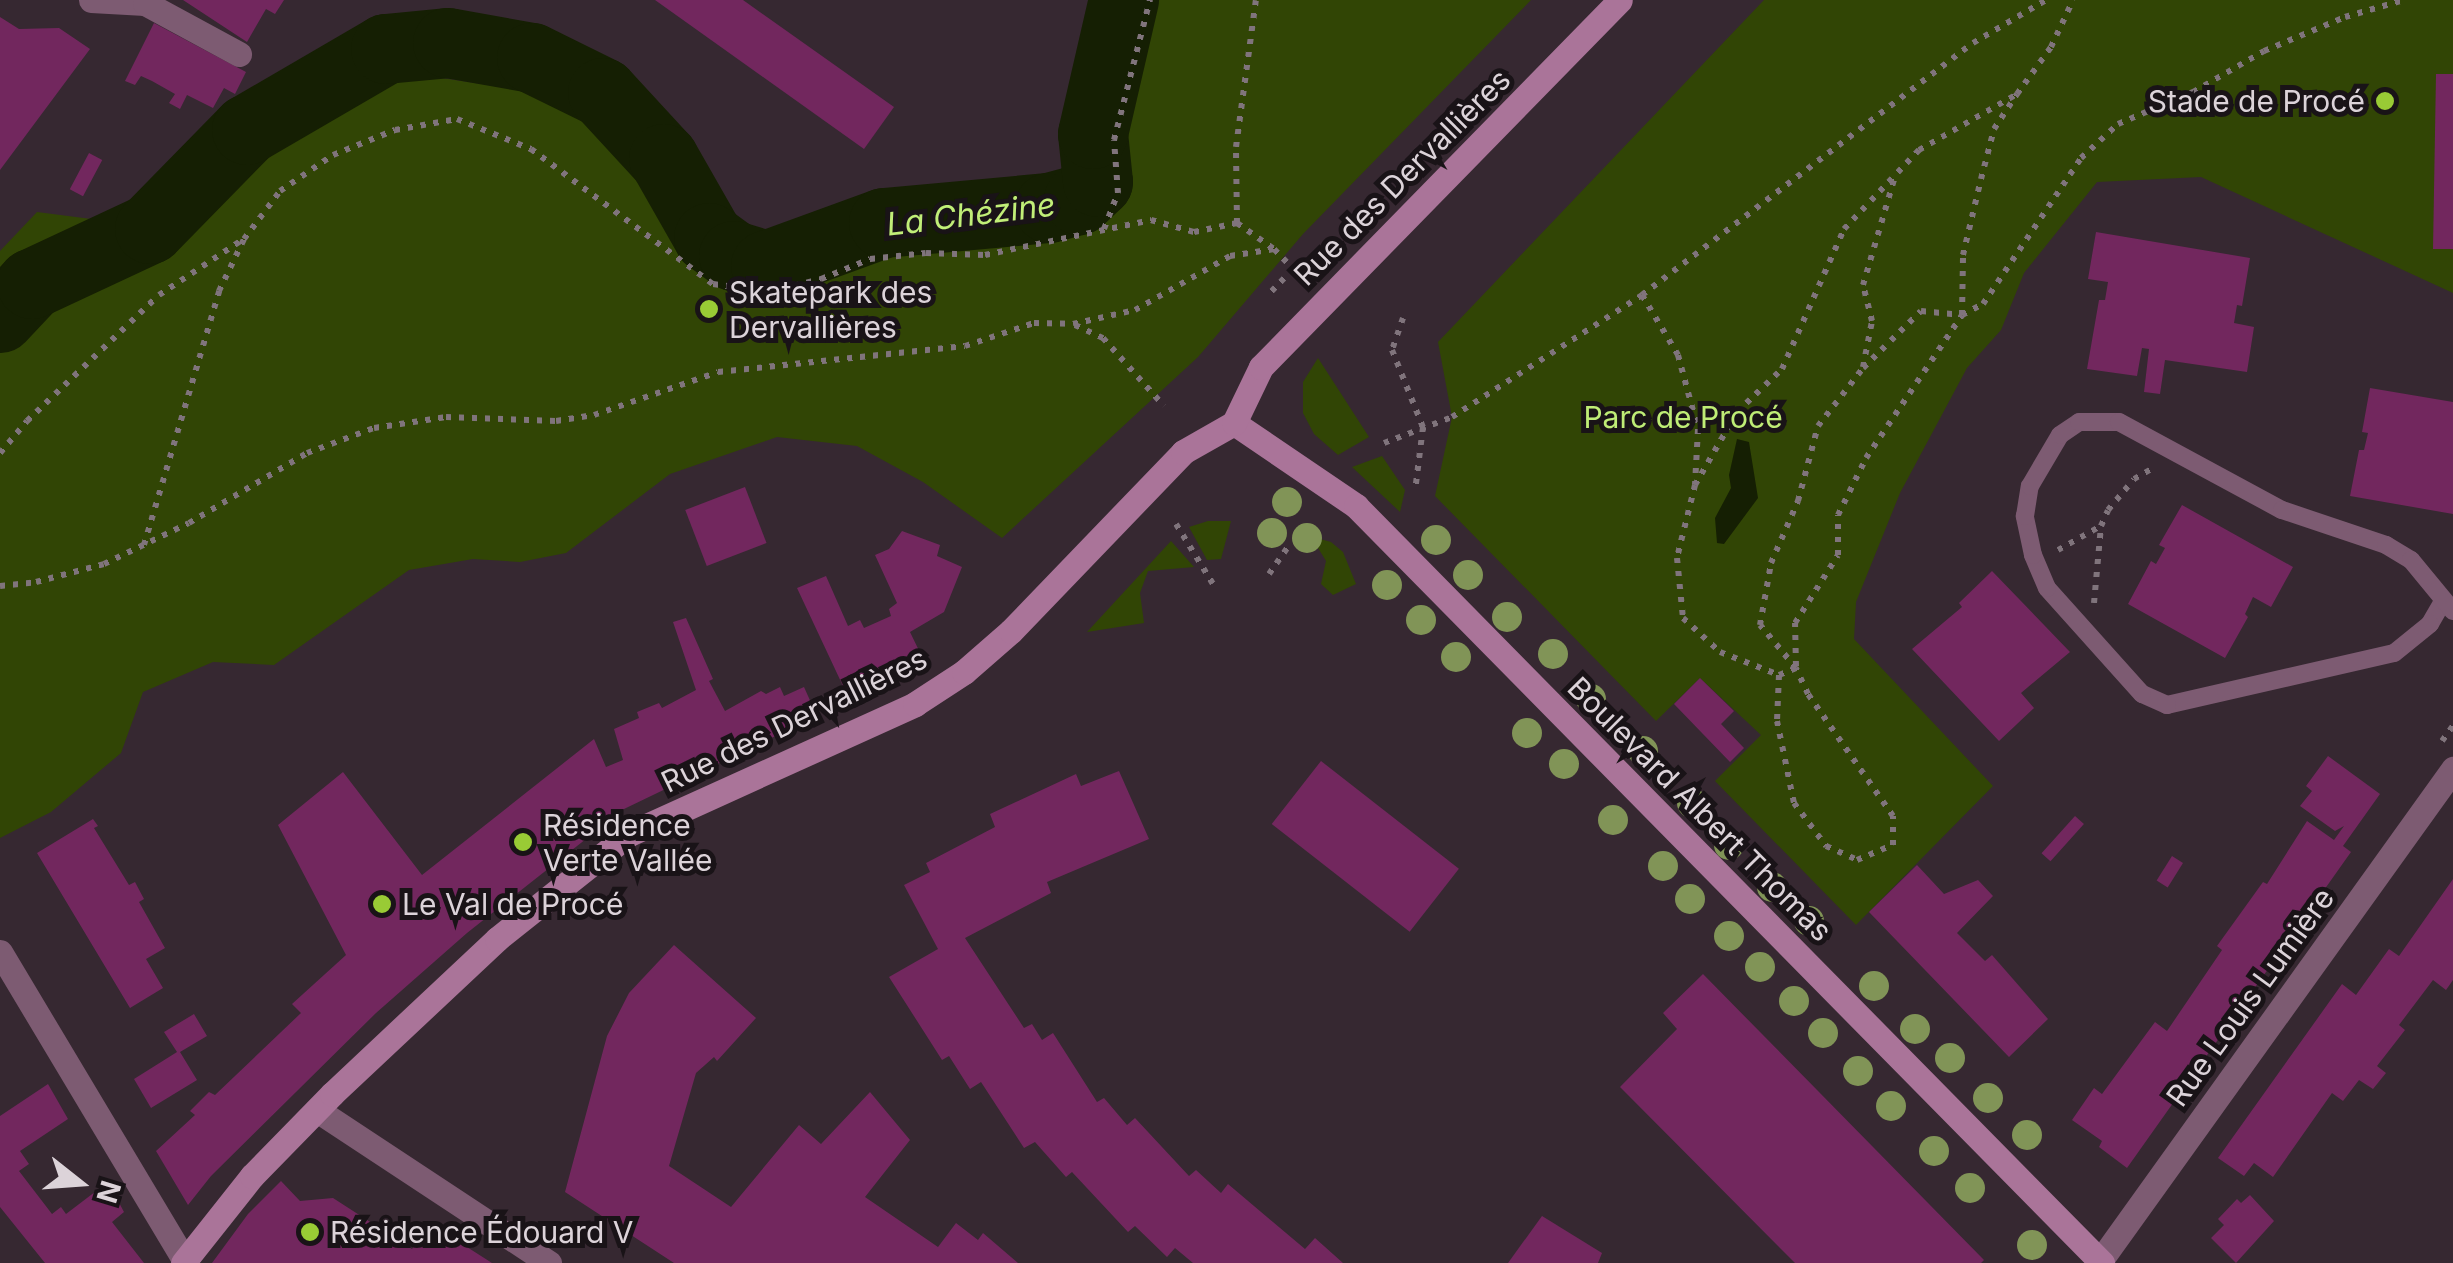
<!DOCTYPE html>
<html>
<head>
<meta charset="utf-8">
<style>
  body { margin:0 }
  #map { position:relative; width:2453px; height:1263px; overflow:hidden; background:#362831; font-family:Inter,sans-serif }
  div>[style] { position:absolute }
  .green>* { inset:0; background:#314505 }
  .water>* { inset:0; background:#151f03 }
  .river>* { height:70px; margin:-35px; padding:0 35px; transform-origin:35px; border-radius:35px; background:#151f03 }
  .building>* { inset:0; background:#72275e; transform-origin:0 0 }
  .path>* { height:6px; margin-top:-3px; transform-origin:0; background:repeating-linear-gradient(90deg,#80747c 0 5px,transparent 0 13px) }
  .service>* { height:18px; margin:-9px; padding:0 9px; transform-origin:9px; border-radius:9px; background:#7d5b72 }
  .minor>* { height:25px; margin:-12.5px; padding:0 12.5px; transform-origin:12.5px; border-radius:12.5px; background:#7d5b72 }
  .secondary>* { height:25px; margin:-12.5px; padding:0 12.5px; transform-origin:12.5px; border-radius:12.5px; background:#aa7499 }
  .trees>* { width:30px; height:30px; margin:-15px; border-radius:50%; background:#819457 }
  .dots>* { width:28px; height:28px; translate:-50% -50%; box-sizing:border-box; border:5px solid #191317; border-radius:50% }
  span { translate:-50% -50%; white-space:nowrap; text-align:center; line-height:1.15; -webkit-text-stroke:10px #191317; paint-order:stroke }
  .poi-label { font-size:30px; color:#dcd3d9 }
  .right { translate:-100% -50%; text-align:right }
  .left { translate:0 -50%; text-align:left }
  .street-label { font-size:30px; color:#dcd3d9 }
  .park-label { font-size:30px; color:#bfed76 }
  .water-label { font-size:32px; color:#c1ee78; font-style:italic }
  .north { position:absolute; left:30px; top:1133px; width:100px; height:100px; -webkit-text-stroke:8px #191317; paint-order:stroke; rotate:107deg; font-size:28px; font-weight:700; line-height:40px; text-align:center; color:#dcd3d9 }
  .north::after { content:''; display:block; margin:auto; width:35px; height:45px; background:#dcd3d9; clip-path:polygon(50% 0,100% 100%,50% 72%,0 100%) }
</style>
</head>
<body>
<div id="map">
  <div class="green">
    <i style="clip-path:polygon(1139px 0,1531px 0,1303px 234px,1198px 357px,1002px 538px,923px 482px,857px 446px,777px 437px,670px 474px,566px 553px,520px 562px,473px 559px,409px 570px,274px 665px,213px 662px,143px 692px,121px 753px,51px 812px,0 838px,0 251px,37px 212px,138px 225px,196px 199px,252px 149px,368px 67px,581px 99px,682px 226px,731px 271px,782px 270px,887px 236px,1073px 220px,1112px 204px,1104px 134px)"></i>
    <i style="clip-path:polygon(1764px 0,2453px 0,2453px 293px,2201px 177px,2097px 182px,2024px 273px,2001px 330px,1967px 368px,1900px 493px,1856px 602px,1854px 639px,1993px 786px,1856px 925px,1715px 781px,1761px 735px,1700px 678px,1656px 721px,1435px 496px,1452px 417px,1438px 342px)"></i>
    <i style="clip-path:polygon(1318px 358px,1369px 437px,1338px 455px,1314px 434px,1303px 413px,1303px 382px)"></i>
    <i style="clip-path:polygon(1382px 456px,1405px 490px,1400px 512px,1352px 467px)"></i>
    <i style="clip-path:polygon(1208px 521px,1231px 521px,1221px 559px,1207px 560px,1189px 527px)"></i>
    <i style="clip-path:polygon(1302px 534px,1331px 542px,1343px 552px,1356px 584px,1333px 595px,1321px 584px,1326px 561px,1318px 548px,1295px 545px)"></i>
    <i style="clip-path:polygon(1171px 541px,1194px 567px,1148px 571px,1140px 593px,1144px 623px,1087px 632px)"></i>
  </div>
  <div class="water">
    <i style="clip-path:polygon(1737px 439px,1749px 442px,1758px 498px,1724px 544px,1717px 543px,1715px 518px,1731px 488px,1729px 475px)"></i>
  </div>
  <div class="river">
    <i style="left:0;top:318px;width:47px;rotate:-46.7deg"></i>
    <i style="left:32px;top:284px;width:130px;rotate:-25deg"></i>
    <i style="left:150px;top:229px;width:139px;rotate:-45.6deg"></i>
    <i style="left:247px;top:130px;width:161px;rotate:-30.2deg"></i>
    <i style="left:386px;top:49px;width:62px;rotate:-5.5deg"></i>
    <i style="left:448px;top:43px;width:85px;rotate:10.1deg"></i>
    <i style="left:532px;top:58px;width:79px;rotate:26.2deg"></i>
    <i style="left:603px;top:93px;width:90px;rotate:47.3deg"></i>
    <i style="left:664px;top:159px;width:91px;rotate:60.3deg"></i>
    <i style="left:709px;top:238px;width:31px;rotate:36deg"></i>
    <i style="left:734px;top:256px;width:34px;rotate:17deg"></i>
    <i style="left:766px;top:266px;width:126px;rotate:-20deg"></i>
    <i style="left:884px;top:223px;width:166px;rotate:-5.2deg"></i>
    <i style="left:1049px;top:208px;width:31px;rotate:-15deg"></i>
    <i style="left:1079px;top:200px;width:26px;rotate:-43deg"></i>
    <i style="left:1098px;top:182px;width:48px;rotate:-95.9deg"></i>
    <i style="left:1093px;top:134px;width:138px;rotate:-77deg"></i>
  </div>
  <div class="building">
    <i style="clip-path:polygon(183px 0,284px 0,275px 14px,266px 9px,247px 42px)"></i>
    <i style="clip-path:polygon(655px 0,743px 0,894px 107px,864px 149px)"></i>
    <i style="clip-path:polygon(0 17px,19px 29px,59px 28px,90px 49px,0 170px)"></i>
    <i style="clip-path:polygon(154px 23px,246px 72px,235px 94px,224px 88px,213px 108px,187px 95px,180px 109px,169px 103px,175px 94px,152px 81px,141px 76px,135px 85px,125px 81px)"></i>
    <i style="clip-path:polygon(2436px 74px,2453px 74px,2453px 249px,2433px 249px)"></i>
    <i style="left:89px;top:153px;width:15px;height:41px;rotate:28deg"></i>
    <i style="clip-path:polygon(2096px 232px,2250px 258px,2242px 306px,2237px 305px,2234px 323px,2254px 327px,2247px 372px,2165px 360px,2160px 394px,2144px 392px,2149px 349px,2142px 348px,2137px 376px,2087px 369px,2099px 300px,2105px 300px,2108px 282px,2088px 279px)"></i>
    <i style="clip-path:polygon(2370px 388px,2453px 402px,2453px 514px,2350px 496px,2359px 450px,2364px 450px,2368px 433px,2362px 432px)"></i>
    <i style="left:745px;top:487px;width:60px;height:64px;rotate:69deg"></i>
    <i style="clip-path:polygon(2182px 505px,2293px 567px,2271px 607px,2253px 597px,2245px 614px,2248px 617px,2225px 658px,2128px 604px,2151px 561px,2156px 564px,2165px 548px,2159px 545px)"></i>
    <i style="clip-path:polygon(902px 531px,940px 545px,937px 556px,962px 567px,944px 612px,910px 632px,926px 665px,850px 701px,797px 588px,826px 576px,848px 626px,860px 620px,864px 628px,891px 616px,889px 609px,897px 603px,875px 555px,889px 549px)"></i>
    <i style="clip-path:polygon(1992px 571px,2070px 652px,2021px 693px,2034px 708px,1999px 741px,1912px 649px,1962px 607px,1959px 603px)"></i>
    <i style="clip-path:polygon(686px 618px,713px 679px,709px 681px,725px 711px,761px 691px,766px 694px,780px 687px,784px 696px,804px 687px,817px 716px,624px 809px,467px 933px,376px 1013px,211px 1176px,188px 1205px,156px 1151px,195px 1115px,190px 1111px,209px 1092px,215px 1095px,301px 1013px,292px 1004px,346px 955px,278px 825px,343px 772px,422px 875px,594px 739px,606px 767px,623px 760px,614px 729px,639px 718px,637px 712px,659px 703px,662px 708px,696px 690px,673px 622px)"></i>
    <i style="clip-path:polygon(1700px 678px,1734px 711px,1721px 724px,1744px 748px,1730px 762px,1674px 704px)"></i>
    <i style="clip-path:polygon(2328px 756px,2380px 794px,2343px 846px,2351px 852px,2127px 1168px,2099px 1147px,2102px 1141px,2072px 1120px,2094px 1088px,2102px 1094px,2155px 1022px,2167px 1031px,2222px 950px,2217px 946px,2263px 882px,2267px 884px,2307px 821px,2334px 840px,2344px 826px,2335px 831px,2300px 806px,2312px 791px,2306px 786px)"></i>
    <i style="left:1321px;top:761px;width:175px;height:80px;rotate:38deg"></i>
    <i style="clip-path:polygon(1119px 771px,1149px 839px,1047px 882px,1051px 893px,965px 938px,1024px 1028px,1032px 1024px,1042px 1040px,1053px 1033px,1097px 1102px,1104px 1098px,1127px 1125px,1135px 1118px,1189px 1176px,1196px 1170px,1221px 1193px,1228px 1184px,1305px 1249px,1315px 1238px,1343px 1263px,1193px 1263px,1175px 1248px,1167px 1257px,1135px 1226px,1128px 1232px,1072px 1172px,1066px 1177px,1035px 1142px,1024px 1148px,981px 1082px,970px 1089px,949px 1056px,942px 1060px,889px 977px,938px 949px,904px 885px,930px 872px,926px 863px,995px 827px,990px 814px,1076px 774px,1081px 786px)"></i>
    <i style="left:2075px;top:816px;width:12px;height:50px;rotate:42deg"></i>
    <i style="clip-path:polygon(93px 819px,98px 826px,94px 828px,129px 885px,135px 882px,144px 899px,139px 902px,165px 948px,146px 959px,163px 988px,130px 1008px,37px 853px)"></i>
    <i style="left:2172px;top:856px;width:13px;height:29px;rotate:32deg"></i>
    <i style="clip-path:polygon(1917px 865px,1944px 894px,1978px 880px,1993px 896px,1957px 933px,1985px 961px,1992px 955px,2048px 1019px,2009px 1057px,1869px 912px)"></i>
    <i style="clip-path:polygon(2453px 879px,2453px 980px,2446px 990px,2433px 980px,2399px 1025px,2405px 1030px,2377px 1066px,2386px 1073px,2373px 1089px,2359px 1080px,2343px 1101px,2332px 1093px,2273px 1177px,2254px 1163px,2244px 1176px,2218px 1158px,2342px 984px,2356px 995px,2389px 949px,2399px 956px)"></i>
    <i style="clip-path:polygon(674px 945px,756px 1018px,717px 1061px,714px 1057px,696px 1073px,669px 1166px,731px 1207px,799px 1125px,821px 1144px,870px 1092px,910px 1140px,865px 1197px,938px 1247px,956px 1223px,978px 1240px,983px 1233px,1018px 1263px,674px 1263px,565px 1192px,607px 1036px,629px 993px)"></i>
    <i style="clip-path:polygon(1703px 974px,1984px 1260px,1981px 1263px,1795px 1263px,1620px 1087px,1677px 1029px,1663px 1013px)"></i>
    <i style="clip-path:polygon(194px 1014px,207px 1036px,180px 1052px,197px 1080px,151px 1108px,134px 1079px,177px 1052px,164px 1032px)"></i>
    <i style="clip-path:polygon(48px 1084px,68px 1119px,20px 1151px,29px 1164px,19px 1171px,52px 1214px,61px 1207px,66px 1214px,108px 1182px,124px 1212px,112px 1222px,144px 1263px,45px 1263px,0 1207px,0 1116px)"></i>
    <i style="clip-path:polygon(281px 1181px,300px 1201px,333px 1198px,412px 1249px,431px 1224px,492px 1263px,212px 1263px,248px 1214px)"></i>
    <i style="clip-path:polygon(2250px 1195px,2274px 1221px,2236px 1263px,2211px 1238px,2224px 1225px,2218px 1219px,2237px 1199px,2241px 1203px)"></i>
    <i style="clip-path:polygon(1542px 1216px,1602px 1253px,1598px 1263px,1508px 1263px)"></i>
  </div>
  <div class="path">
    <i style="left:1237px;top:223px;width:76px;rotate:-90.8deg"></i>
    <i style="left:1236px;top:147px;width:148px;rotate:-82.3deg"></i>
    <i style="left:1104px;top:229px;width:39px;rotate:-69deg"></i>
    <i style="left:1118px;top:193px;width:53px;rotate:-94.3deg"></i>
    <i style="left:1114px;top:140px;width:145px;rotate:-75.6deg"></i>
    <i style="left:1642px;top:295px;width:70px;rotate:59deg"></i>
    <i style="left:1678px;top:355px;width:77px;rotate:74.9deg"></i>
    <i style="left:1698px;top:429px;width:56px;rotate:93.1deg"></i>
    <i style="left:1695px;top:485px;width:75px;rotate:103.9deg"></i>
    <i style="left:1677px;top:558px;width:60px;rotate:84.3deg"></i>
    <i style="left:1683px;top:618px;width:50px;rotate:42.6deg"></i>
    <i style="left:1720px;top:652px;width:63px;rotate:21.3deg"></i>
    <i style="left:1779px;top:675px;width:18px;rotate:-22deg"></i>
    <i style="left:1403px;top:318px;width:34px;rotate:109deg"></i>
    <i style="left:1392px;top:350px;width:83px;rotate:68.1deg"></i>
    <i style="left:1423px;top:427px;width:64px;rotate:97.1deg"></i>
    <i style="left:1075px;top:325px;width:31px;rotate:25deg"></i>
    <i style="left:1103px;top:338px;width:91px;rotate:48.1deg"></i>
    <i style="left:1863px;top:367px;width:47px;rotate:-78.9deg"></i>
    <i style="left:1872px;top:321px;width:37px;rotate:-104deg"></i>
    <i style="left:1863px;top:285px;width:114px;rotate:-73.6deg"></i>
    <i style="left:1384px;top:443px;width:73px;rotate:-20.9deg"></i>
    <i style="left:1452px;top:417px;width:226px;rotate:-32.7deg"></i>
    <i style="left:1642px;top:295px;width:416px;rotate:-37.3deg"></i>
    <i style="left:1973px;top:43px;width:85px;rotate:-30.5deg"></i>
    <i style="left:0;top:453px;width:42px;rotate:-49.8deg"></i>
    <i style="left:27px;top:421px;width:182px;rotate:-43.7deg"></i>
    <i style="left:159px;top:295px;width:100px;rotate:-33.5deg"></i>
    <i style="left:1695px;top:485px;width:84px;rotate:-60.1deg"></i>
    <i style="left:1737px;top:412px;width:62px;rotate:-43.7deg"></i>
    <i style="left:1782px;top:369px;width:153px;rotate:-66.1deg"></i>
    <i style="left:1844px;top:229px;width:109px;rotate:-46.5deg"></i>
    <i style="left:1919px;top:150px;width:113px;rotate:-29.7deg"></i>
    <i style="left:2017px;top:94px;width:58px;rotate:-54.1deg"></i>
    <i style="left:2051px;top:47px;width:52px;rotate:-64.9deg"></i>
    <i style="left:1176px;top:524px;width:70px;rotate:58.3deg"></i>
    <i style="left:144px;top:545px;width:265px;rotate:-73.5deg"></i>
    <i style="left:219px;top:291px;width:58px;rotate:-64.3deg"></i>
    <i style="left:244px;top:239px;width:60px;rotate:-53.1deg"></i>
    <i style="left:280px;top:191px;width:64px;rotate:-34.2deg"></i>
    <i style="left:333px;top:155px;width:67px;rotate:-22deg"></i>
    <i style="left:395px;top:130px;width:63px;rotate:-10.1deg"></i>
    <i style="left:457px;top:119px;width:80px;rotate:22.1deg"></i>
    <i style="left:531px;top:149px;width:227px;rotate:36.6deg"></i>
    <i style="left:713px;top:284px;width:57px;rotate:8.1deg"></i>
    <i style="left:769px;top:292px;width:54px;rotate:-14deg"></i>
    <i style="left:821px;top:279px;width:53px;rotate:-22.2deg"></i>
    <i style="left:870px;top:259px;width:56px;rotate:-6.1deg"></i>
    <i style="left:926px;top:253px;width:59px;rotate:1.9deg"></i>
    <i style="left:985px;top:255px;width:170px;rotate:-11.9deg"></i>
    <i style="left:1151px;top:220px;width:45px;rotate:15.6deg"></i>
    <i style="left:1194px;top:232px;width:44px;rotate:-11.8deg"></i>
    <i style="left:1237px;top:223px;width:45px;rotate:35.1deg"></i>
    <i style="left:2058px;top:550px;width:47px;rotate:-29.3deg"></i>
    <i style="left:1269px;top:574px;width:32px;rotate:-55deg"></i>
    <i style="left:0;top:586px;width:36px;rotate:-6deg"></i>
    <i style="left:36px;top:582px;width:70px;rotate:-14.8deg"></i>
    <i style="left:104px;top:564px;width:94px;rotate:-25.8deg"></i>
    <i style="left:189px;top:523px;width:137px;rotate:-30.7deg"></i>
    <i style="left:307px;top:453px;width:72px;rotate:-20.5deg"></i>
    <i style="left:374px;top:428px;width:73px;rotate:-8.7deg"></i>
    <i style="left:446px;top:417px;width:110px;rotate:2.1deg"></i>
    <i style="left:556px;top:421px;width:38px;rotate:-9deg"></i>
    <i style="left:594px;top:415px;width:131px;rotate:-19.1deg"></i>
    <i style="left:718px;top:372px;width:248px;rotate:-6deg"></i>
    <i style="left:965px;top:346px;width:73px;rotate:-18.4deg"></i>
    <i style="left:1034px;top:323px;width:39px;rotate:1deg"></i>
    <i style="left:1073px;top:324px;width:64px;rotate:-12.7deg"></i>
    <i style="left:1135px;top:310px;width:109px;rotate:-29.6deg"></i>
    <i style="left:1230px;top:256px;width:45px;rotate:-9deg"></i>
    <i style="left:1274px;top:249px;width:28px;rotate:46deg"></i>
    <i style="left:1293px;top:269px;width:36px;rotate:134deg"></i>
    <i style="left:2094px;top:603px;width:77px;rotate:-84.8deg"></i>
    <i style="left:2101px;top:526px;width:17px;rotate:-66deg"></i>
    <i style="left:2108px;top:510px;width:40px;rotate:-50deg"></i>
    <i style="left:2134px;top:479px;width:22px;rotate:-30deg"></i>
    <i style="left:1796px;top:666px;width:43px;rotate:-91.3deg"></i>
    <i style="left:1795px;top:623px;width:80px;rotate:-57.7deg"></i>
    <i style="left:1838px;top:555px;width:40px;rotate:-90deg"></i>
    <i style="left:1838px;top:515px;width:64px;rotate:-63.8deg"></i>
    <i style="left:1866px;top:458px;width:172px;rotate:-56.1deg"></i>
    <i style="left:1962px;top:315px;width:60px;rotate:-89deg"></i>
    <i style="left:1963px;top:255px;width:78px;rotate:-76.7deg"></i>
    <i style="left:1981px;top:179px;width:52px;rotate:-75.4deg"></i>
    <i style="left:1994px;top:129px;width:42px;rotate:-56.7deg"></i>
    <i style="left:1779px;top:675px;width:46px;rotate:92.5deg"></i>
    <i style="left:1777px;top:721px;width:84px;rotate:78.3deg"></i>
    <i style="left:1794px;top:803px;width:54px;rotate:53.3deg"></i>
    <i style="left:1826px;top:846px;width:34px;rotate:24deg"></i>
    <i style="left:1857px;top:860px;width:39px;rotate:-23deg"></i>
    <i style="left:1893px;top:845px;width:29px;rotate:-90deg"></i>
    <i style="left:1893px;top:816px;width:149px;rotate:-124.9deg"></i>
    <i style="left:1808px;top:694px;width:29px;rotate:-115deg"></i>
    <i style="left:1796px;top:668px;width:56px;rotate:-129.9deg"></i>
    <i style="left:1760px;top:625px;width:63px;rotate:-79.9deg"></i>
    <i style="left:1771px;top:563px;width:68px;rotate:-66.5deg"></i>
    <i style="left:1798px;top:501px;width:78px;rotate:-75.1deg"></i>
    <i style="left:1818px;top:426px;width:73px;rotate:-52.2deg"></i>
    <i style="left:1863px;top:368px;width:81px;rotate:-44.5deg"></i>
    <i style="left:1921px;top:311px;width:41px;rotate:5.6deg"></i>
    <i style="left:1962px;top:315px;width:24px;rotate:-28deg"></i>
    <i style="left:1983px;top:304px;width:176px;rotate:-56.1deg"></i>
    <i style="left:2081px;top:158px;width:50px;rotate:-42.6deg"></i>
    <i style="left:2118px;top:124px;width:82px;rotate:-23.1deg"></i>
    <i style="left:2193px;top:92px;width:82px;rotate:-30deg"></i>
    <i style="left:2264px;top:51px;width:88px;rotate:-22.8deg"></i>
    <i style="left:2345px;top:17px;width:61px;rotate:-16.1deg"></i>
    <i style="left:2442px;top:741px;width:19px;rotate:-54deg"></i>
  </div>
  <div class="service">
    <i style="left:2442px;top:603px;width:24px;rotate:120deg"></i>
    <i style="left:2430px;top:624px;width:46px;rotate:141.1deg"></i>
    <i style="left:2394px;top:653px;width:233px;rotate:167.1deg"></i>
    <i style="left:2167px;top:705px;width:27px;rotate:-156deg"></i>
    <i style="left:2142px;top:694px;width:142px;rotate:-131.9deg"></i>
    <i style="left:2047px;top:588px;width:36px;rotate:-113deg"></i>
    <i style="left:2033px;top:555px;width:40px;rotate:-102deg"></i>
    <i style="left:2025px;top:516px;width:30px;rotate:-81deg"></i>
    <i style="left:2030px;top:486px;width:59px;rotate:-59.5deg"></i>
    <i style="left:2060px;top:435px;width:23px;rotate:-34deg"></i>
    <i style="left:2079px;top:422px;width:40px"></i>
    <i style="left:2119px;top:422px;width:185px;rotate:28.4deg"></i>
    <i style="left:2282px;top:510px;width:110px;rotate:18.6deg"></i>
    <i style="left:2386px;top:545px;width:29px;rotate:31deg"></i>
    <i style="left:2411px;top:560px;width:66px;rotate:50.5deg"></i>
  </div>
  <div class="minor">
    <i style="left:91px;top:0;width:54px;rotate:3.2deg"></i>
    <i style="left:145px;top:3px;width:107px;rotate:28.5deg"></i>
    <i style="left:0;top:952px;width:360px;rotate:59.1deg"></i>
    <i style="left:317px;top:1110px;width:278px;rotate:33.4deg"></i>
    <i style="left:2100px;top:1261px;width:606px;rotate:-54.34deg"></i>
  </div>
  <div class="secondary">
    <i style="left:1234px;top:423px;width:148px;rotate:34.2deg"></i>
    <i style="left:1356px;top:506px;width:1063px;rotate:45.42deg"></i>
    <i style="left:183px;top:1263px;width:111px;rotate:-51.6deg"></i>
    <i style="left:252px;top:1176px;width:115px;rotate:-45.7deg"></i>
    <i style="left:332px;top:1094px;width:226px;rotate:-43.2deg"></i>
    <i style="left:497px;top:939px;width:169px;rotate:-38.5deg"></i>
    <i style="left:629px;top:834px;width:314px;rotate:-24.4deg"></i>
    <i style="left:915px;top:704px;width:59px;rotate:-33.1deg"></i>
    <i style="left:964px;top:672px;width:62px;rotate:-41.1deg"></i>
    <i style="left:1011px;top:631px;width:248px;rotate:-46.1deg"></i>
    <i style="left:1183px;top:452px;width:59px;rotate:-29.6deg"></i>
    <i style="left:1234px;top:423px;width:62px;rotate:-64.3deg"></i>
    <i style="left:1261px;top:367px;width:513px;rotate:-45.63deg"></i>
  </div>
  <div class="trees">
    <i style="left:1287px;top:502px"></i>
    <i style="left:1272px;top:533px"></i>
    <i style="left:1307px;top:538px"></i>
    <i style="left:1436px;top:540px"></i>
    <i style="left:1468px;top:575px"></i>
    <i style="left:1387px;top:585px"></i>
    <i style="left:1507px;top:617px"></i>
    <i style="left:1421px;top:620px"></i>
    <i style="left:1553px;top:654px"></i>
    <i style="left:1456px;top:657px"></i>
    <i style="left:1591px;top:699px"></i>
    <i style="left:1527px;top:733px"></i>
    <i style="left:1643px;top:751px"></i>
    <i style="left:1564px;top:764px"></i>
    <i style="left:1692px;top:803px"></i>
    <i style="left:1613px;top:820px"></i>
    <i style="left:1729px;top:845px"></i>
    <i style="left:1663px;top:866px"></i>
    <i style="left:1772px;top:887px"></i>
    <i style="left:1690px;top:899px"></i>
    <i style="left:1809px;top:921px"></i>
    <i style="left:1729px;top:936px"></i>
    <i style="left:1760px;top:967px"></i>
    <i style="left:1874px;top:986px"></i>
    <i style="left:1794px;top:1001px"></i>
    <i style="left:1915px;top:1029px"></i>
    <i style="left:1823px;top:1033px"></i>
    <i style="left:1950px;top:1058px"></i>
    <i style="left:1858px;top:1071px"></i>
    <i style="left:1988px;top:1098px"></i>
    <i style="left:1891px;top:1106px"></i>
    <i style="left:2027px;top:1135px"></i>
    <i style="left:1934px;top:1151px"></i>
    <i style="left:1970px;top:1188px"></i>
    <i style="left:2032px;top:1245px"></i>
  </div>
  <div class="dots">
    <i style="left:2385px;top:101px;background:#99cb35"></i>
    <i style="left:709px;top:309px;background:#99cb35"></i>
    <i style="left:523px;top:842px;background:#99cb35"></i>
    <i style="left:382px;top:904px;background:#99cb35"></i>
    <i style="left:310px;top:1232px;background:#99cb35"></i>
  </div>
  <div class="poi-label">
    <span class="right" style="left:2365px;top:101px">Stade de Procé</span>
    <span class="left" style="left:729px;top:309px">Skatepark des<br>Dervallières</span>
    <span class="left" style="left:543px;top:842px">Résidence<br>Verte Vallée</span>
    <span class="left" style="left:402px;top:904px">Le Val de Procé</span>
    <span class="left" style="left:330px;top:1232px">Résidence Édouard V</span>
  </div>
  <div class="street-label">
    <span style="left:1402px;top:177px;rotate:-45deg">Rue des Dervallières</span>
    <span style="left:794px;top:720px;rotate:-26deg">Rue des Dervallières</span>
    <span style="left:1700px;top:809px;rotate:45deg">Boulevard Albert Thomas</span>
    <span style="left:2250px;top:997px;rotate:-54deg">Rue Louis Lumière</span>
  </div>
  <div class="park-label">
    <span style="left:1683px;top:417px">Parc de Procé</span>
  </div>
  <div class="water-label">
    <span style="left:971px;top:215px;rotate:-7deg">La Chézine</span>
  </div>
  <div class="north">N</div>
</div>
</body>
</html>
